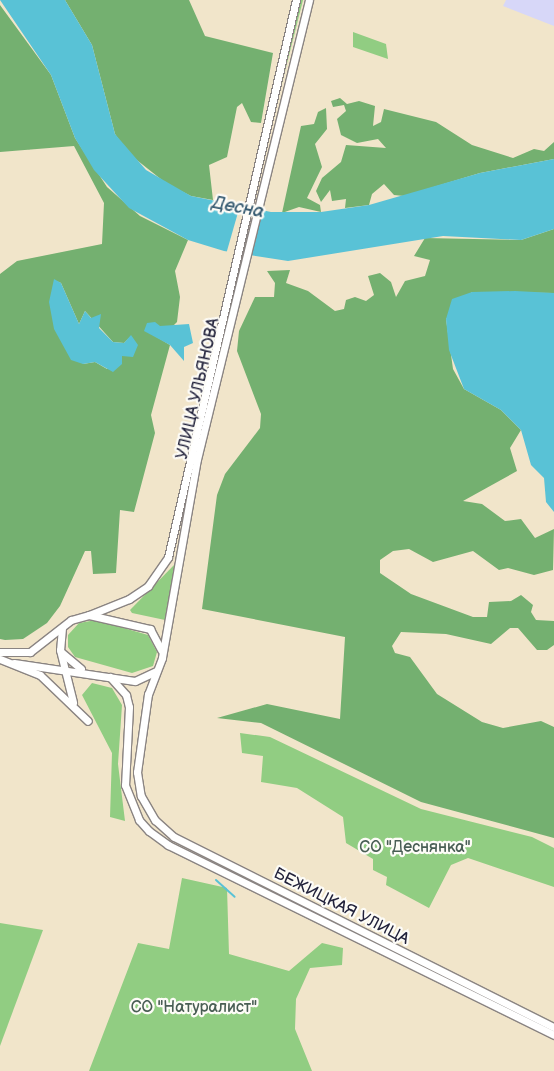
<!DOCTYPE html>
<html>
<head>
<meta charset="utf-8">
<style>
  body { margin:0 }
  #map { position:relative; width:554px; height:1071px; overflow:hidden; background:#f1e5ca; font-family:"Balsamiq Sans",sans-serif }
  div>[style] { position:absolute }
  .built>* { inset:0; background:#d7d7f8 }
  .green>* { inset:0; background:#91cd82 }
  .forest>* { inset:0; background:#74b070 }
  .water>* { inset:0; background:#59c2d6 }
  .pier>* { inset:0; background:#f1e5ca; transform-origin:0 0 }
  .stream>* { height:2px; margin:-1px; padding:0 1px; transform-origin:1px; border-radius:1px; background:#59c2d6 }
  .roads { filter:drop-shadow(1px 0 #8a8482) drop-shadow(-1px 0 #8a8482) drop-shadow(0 1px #8a8482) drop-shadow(0 -1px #8a8482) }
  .major>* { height:7px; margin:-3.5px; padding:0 3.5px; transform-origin:3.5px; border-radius:3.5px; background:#fff }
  span { translate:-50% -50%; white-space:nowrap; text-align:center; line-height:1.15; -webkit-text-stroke:4.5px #fdfcf7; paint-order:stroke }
  .street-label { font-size:16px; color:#22223b }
  .park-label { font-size:16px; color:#495e54 }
  .water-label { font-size:18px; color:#355a71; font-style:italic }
</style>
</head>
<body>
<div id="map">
  <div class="built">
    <i style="clip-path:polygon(506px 0,554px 0,554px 26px,503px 6px)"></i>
  </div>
  <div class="green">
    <i style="clip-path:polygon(300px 0,303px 0,275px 111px,274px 109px)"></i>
    <i style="clip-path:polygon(353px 32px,386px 44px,388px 59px,353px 47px)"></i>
    <i style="clip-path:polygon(175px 564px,165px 620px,132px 613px,130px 610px)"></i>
    <i style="clip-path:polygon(96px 620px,148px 635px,157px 652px,153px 666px,132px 673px,75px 657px,68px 647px,68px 635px,79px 623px)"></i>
    <i style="clip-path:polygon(92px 683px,112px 688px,122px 705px,118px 764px,125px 821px,110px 817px,112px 753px,82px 695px)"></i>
    <i style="clip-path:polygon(240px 733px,270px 737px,421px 809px,532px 837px,554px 848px,554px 887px,468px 858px,451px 865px,429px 908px,386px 885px,387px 877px,373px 870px,373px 859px,346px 843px,343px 817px,297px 788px,261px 782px,263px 756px,242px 753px)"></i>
    <i style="clip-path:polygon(182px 878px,227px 888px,229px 954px,289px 971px,322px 943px,343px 948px,342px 965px,310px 968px,296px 999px,295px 1029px,312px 1071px,89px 1071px,138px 943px,169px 949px)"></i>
    <i style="clip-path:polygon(0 923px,43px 930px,0 1046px)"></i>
  </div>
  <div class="forest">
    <i style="clip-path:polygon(65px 0,189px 0,205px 36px,273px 53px,261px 123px,251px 122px,242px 103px,237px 107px,227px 157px,209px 165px,213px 200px,191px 196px,167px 184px,128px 153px,115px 134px,92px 45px)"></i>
    <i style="clip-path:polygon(evenodd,0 5px,51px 75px,75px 138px,107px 187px,140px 216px,188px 240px,175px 271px,180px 297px,177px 322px,173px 326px,145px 330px,170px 345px,151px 415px,155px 433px,134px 512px,120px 510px,116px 573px,93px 574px,91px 551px,85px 551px,60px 606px,47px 623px,23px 639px,5px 640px,0 639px,0 274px,17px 261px,102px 244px,104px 203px,74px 146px,0 152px,0 5px,54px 280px,61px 283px,79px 324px,85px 311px,113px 342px,124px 343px,131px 336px,122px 356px,107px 369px,95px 362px,83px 364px,54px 280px)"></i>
    <i style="clip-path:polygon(340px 98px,347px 104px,359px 101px,375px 106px,373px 126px,381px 122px,384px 109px,436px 122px,472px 145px,513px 158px,534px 149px,544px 151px,554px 142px,554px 159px,480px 173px,404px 196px,394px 195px,384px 184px,372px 194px,369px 205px,345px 208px,346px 199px,332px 201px,330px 190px,321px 202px,316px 191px,322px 178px,341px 162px,346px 145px,386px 148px,378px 139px,357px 143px,341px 135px,337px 119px,346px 111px,344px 105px,333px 107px,331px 101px)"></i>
    <i style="clip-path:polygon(326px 108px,327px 129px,315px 144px,322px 167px,307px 198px,320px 205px,321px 212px,299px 207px,282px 213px,301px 126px,314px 124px,318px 112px)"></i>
    <i style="clip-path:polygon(554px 229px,554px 293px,472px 292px,446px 319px,453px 369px,464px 389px,501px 410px,521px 430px,510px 448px,517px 471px,463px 501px,482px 504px,505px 521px,521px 519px,535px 538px,554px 529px,553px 570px,534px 575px,508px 568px,499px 570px,473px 551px,433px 562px,409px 549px,393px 551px,380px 560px,380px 573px,411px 594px,473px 617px,487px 617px,489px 602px,511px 601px,521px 595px,533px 605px,531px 612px,536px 620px,554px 621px,554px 645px,547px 650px,537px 650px,518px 628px,510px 628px,491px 644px,446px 634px,401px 632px,392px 646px,395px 653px,410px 657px,437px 694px,482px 722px,503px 728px,541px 721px,554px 727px,554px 838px,421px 802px,261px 723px,217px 718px,267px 704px,340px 719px,345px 637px,202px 609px,217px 495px,225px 474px,260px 428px,261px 414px,237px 351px,239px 331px,255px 297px,274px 297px,275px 283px,267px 271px,290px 270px,286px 283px,308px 291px,335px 311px,344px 309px,346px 300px,355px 297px,366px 301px,374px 295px,368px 276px,380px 273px,391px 282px,396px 297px,405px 281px,425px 276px,430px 260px,414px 256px,425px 238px,521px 240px)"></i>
  </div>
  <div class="water">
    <i style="clip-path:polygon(0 0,65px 0,92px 45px,115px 134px,146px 170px,191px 196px,271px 212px,321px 212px,369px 205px,480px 173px,554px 159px,554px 229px,521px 240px,443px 236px,288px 261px,224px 251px,188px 240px,129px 208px,94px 170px,75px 138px,51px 75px)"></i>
    <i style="clip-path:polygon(54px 279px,61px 283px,79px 324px,85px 311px,91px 318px,101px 314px,99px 328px,113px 342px,124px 343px,131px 335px,138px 345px,133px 357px,122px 356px,122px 364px,113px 372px,95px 362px,83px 364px,71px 360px,54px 329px,49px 302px)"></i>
    <i style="clip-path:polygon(515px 291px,554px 293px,554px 512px,546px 502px,544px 478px,531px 465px,521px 430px,501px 410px,464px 389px,449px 350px,446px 319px,452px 299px,472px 292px)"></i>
    <i style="clip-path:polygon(155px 322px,160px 326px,189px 324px,193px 343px,184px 347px,184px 361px,170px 345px,144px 331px,147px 323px)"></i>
  </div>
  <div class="pier">
    <i style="left:241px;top:202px;width:22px;height:54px;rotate:16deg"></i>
  </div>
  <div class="stream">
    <i style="left:216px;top:880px;width:25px;rotate:42deg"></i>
  </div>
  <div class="roads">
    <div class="major">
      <i style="left:309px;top:0;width:472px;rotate:103.7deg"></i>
      <i style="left:197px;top:459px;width:202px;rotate:100deg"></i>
      <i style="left:162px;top:658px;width:39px;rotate:111deg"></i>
      <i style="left:148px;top:694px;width:79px;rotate:98deg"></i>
      <i style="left:137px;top:772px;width:24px;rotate:81deg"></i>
      <i style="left:141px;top:796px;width:28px;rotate:60deg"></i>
      <i style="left:155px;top:820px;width:25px;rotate:42deg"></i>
      <i style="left:174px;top:837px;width:425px;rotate:26.6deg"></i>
      <i style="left:89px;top:615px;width:43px;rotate:-21.8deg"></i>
      <i style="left:129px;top:599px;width:23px;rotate:-34deg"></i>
      <i style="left:148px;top:586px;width:35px;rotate:-55deg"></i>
      <i style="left:168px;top:557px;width:572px;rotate:-77.06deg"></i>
      <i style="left:62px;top:628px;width:22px;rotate:95deg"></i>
      <i style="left:60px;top:650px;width:54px;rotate:76deg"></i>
      <i style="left:0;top:652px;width:30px"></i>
      <i style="left:30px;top:652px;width:52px;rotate:-38deg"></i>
      <i style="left:71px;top:620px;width:19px;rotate:-16deg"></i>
      <i style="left:89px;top:615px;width:63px;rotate:12.9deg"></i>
      <i style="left:150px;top:629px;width:24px;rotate:62deg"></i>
      <i style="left:61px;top:652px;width:26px;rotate:40deg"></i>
      <i style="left:0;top:659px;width:43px;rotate:21.8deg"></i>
      <i style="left:40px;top:675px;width:66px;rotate:43.8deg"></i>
      <i style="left:14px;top:663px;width:122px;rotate:8.5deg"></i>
      <i style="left:135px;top:681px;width:23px;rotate:-25deg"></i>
      <i style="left:110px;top:677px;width:24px;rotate:48deg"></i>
      <i style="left:126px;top:695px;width:12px;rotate:76deg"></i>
      <i style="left:129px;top:707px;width:78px;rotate:92.9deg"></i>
      <i style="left:125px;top:785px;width:38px;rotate:68deg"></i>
      <i style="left:139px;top:820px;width:15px;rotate:48deg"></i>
      <i style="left:149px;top:831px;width:24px;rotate:36deg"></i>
      <i style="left:168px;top:845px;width:430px;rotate:26.2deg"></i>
    </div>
  </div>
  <div class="street-label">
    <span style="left:199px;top:389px;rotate:-77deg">УЛИЦА УЛЬЯНОВА</span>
    <span style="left:341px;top:907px;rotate:27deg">БЕЖИЦКАЯ УЛИЦА</span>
  </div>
  <div class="park-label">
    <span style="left:415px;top:848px">СО "Деснянка"</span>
    <span style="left:194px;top:1008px">СО "Натуралист"</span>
  </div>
  <div class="water-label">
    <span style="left:238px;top:208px;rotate:11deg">Десна</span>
  </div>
</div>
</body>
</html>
